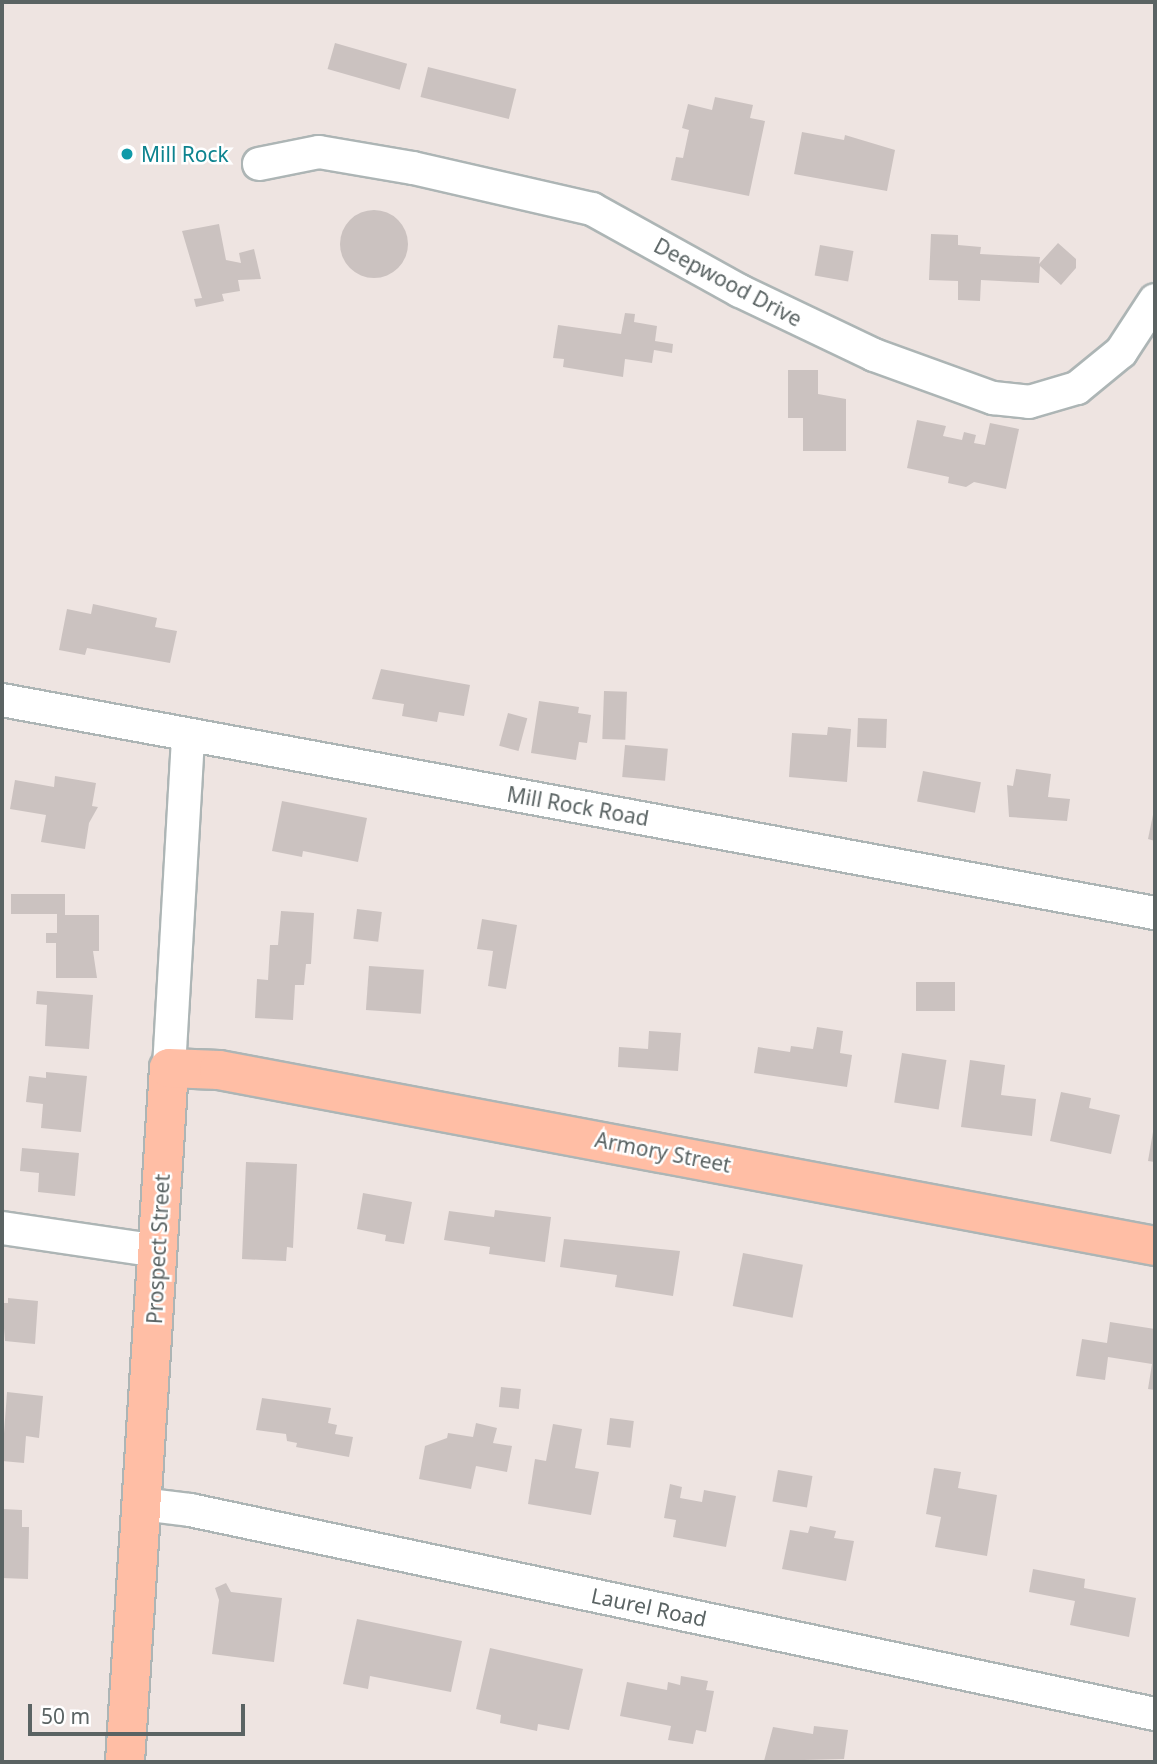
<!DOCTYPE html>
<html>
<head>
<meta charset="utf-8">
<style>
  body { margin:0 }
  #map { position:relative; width:1157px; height:1764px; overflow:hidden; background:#eee4e1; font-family:"Noto Sans",sans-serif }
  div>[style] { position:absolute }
  .building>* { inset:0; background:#cbc2c0; transform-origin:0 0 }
  .round { border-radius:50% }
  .roads { filter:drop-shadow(2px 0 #adb5b5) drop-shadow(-2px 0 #adb5b5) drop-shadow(0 2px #adb5b5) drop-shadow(0 -2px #adb5b5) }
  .minor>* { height:32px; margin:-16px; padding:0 16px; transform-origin:16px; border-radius:16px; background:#fff }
  .major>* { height:38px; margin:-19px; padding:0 19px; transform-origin:19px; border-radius:19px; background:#ffbea5 }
  .dots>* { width:19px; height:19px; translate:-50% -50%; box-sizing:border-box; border:4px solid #fff; border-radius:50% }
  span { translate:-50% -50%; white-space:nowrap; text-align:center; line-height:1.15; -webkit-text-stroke:5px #fff; paint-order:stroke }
  .culture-label { font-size:21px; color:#0d838f }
  .left { translate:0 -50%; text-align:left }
  .street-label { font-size:21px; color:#5a6363 }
  .frame { position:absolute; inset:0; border:4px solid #5a6363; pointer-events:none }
  .scale { position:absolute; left:28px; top:1704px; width:217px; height:32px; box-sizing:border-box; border:4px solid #5a6363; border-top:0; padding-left:9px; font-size:21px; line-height:24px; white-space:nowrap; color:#5a6363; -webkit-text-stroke:5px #fff; paint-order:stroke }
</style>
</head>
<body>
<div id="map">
  <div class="building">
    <i style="left:335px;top:43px;width:75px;height:27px;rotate:16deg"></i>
    <i style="left:428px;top:67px;width:91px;height:31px;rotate:14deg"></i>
    <i style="clip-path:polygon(715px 97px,753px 105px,750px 118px,765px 121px,749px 196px,671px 180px,676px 157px,683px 158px,689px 130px,682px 128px,688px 104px,712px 110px)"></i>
    <i style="clip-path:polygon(802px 132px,844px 140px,845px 135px,895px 150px,887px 191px,794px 174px)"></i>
    <i class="round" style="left:340px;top:210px;width:68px;height:68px"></i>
    <i style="clip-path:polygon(219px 224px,226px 260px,241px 263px,239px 253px,254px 249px,261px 279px,238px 280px,240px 291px,222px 294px,224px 301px,196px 307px,194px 299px,202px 298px,182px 231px)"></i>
    <i style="clip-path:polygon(931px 234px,958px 235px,958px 245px,981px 247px,980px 254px,1040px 257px,1039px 264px,1058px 243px,1076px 259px,1076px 268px,1061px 285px,1040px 266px,1039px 283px,981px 280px,980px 301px,958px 300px,958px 281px,929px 280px)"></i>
    <i style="left:820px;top:245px;width:34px;height:31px;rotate:10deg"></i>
    <i style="clip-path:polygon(625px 313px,635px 314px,634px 322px,657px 326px,655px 341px,673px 344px,672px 353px,654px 350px,652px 363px,625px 359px,623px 377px,563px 367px,564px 359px,553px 358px,558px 325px,621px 334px)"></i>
    <i style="clip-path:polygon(788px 370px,818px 370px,818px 394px,846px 399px,846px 451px,803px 451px,803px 418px,788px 418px)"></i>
    <i style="clip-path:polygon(917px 420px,946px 426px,943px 436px,962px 440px,964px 432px,976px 435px,974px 443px,985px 445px,990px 423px,1019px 429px,1006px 489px,974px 482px,966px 487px,948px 483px,949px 477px,907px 468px)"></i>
    <i style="clip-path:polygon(93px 604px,157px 618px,155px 627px,177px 631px,170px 663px,87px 648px,85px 655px,59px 650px,67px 609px,91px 614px)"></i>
    <i style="clip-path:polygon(381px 669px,470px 685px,464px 716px,439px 712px,437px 722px,402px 716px,404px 704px,372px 699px)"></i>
    <i style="left:604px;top:691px;width:23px;height:48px;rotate:2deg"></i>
    <i style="clip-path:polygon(539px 701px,579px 707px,578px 713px,591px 715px,587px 743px,579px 742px,576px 760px,531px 753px)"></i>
    <i style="left:508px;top:713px;width:20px;height:34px;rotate:15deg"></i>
    <i style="left:858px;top:718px;width:29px;height:29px;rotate:2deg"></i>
    <i style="clip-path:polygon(828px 727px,851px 729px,847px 782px,789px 777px,792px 733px,827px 735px)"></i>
    <i style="left:625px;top:745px;width:43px;height:32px;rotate:5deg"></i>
    <i style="clip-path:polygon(1016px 769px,1051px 774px,1048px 797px,1070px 799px,1067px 821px,1009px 817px,1007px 785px,1013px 786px)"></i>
    <i style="left:923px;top:771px;width:59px;height:31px;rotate:11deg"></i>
    <i style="clip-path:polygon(55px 776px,96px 783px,92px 806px,98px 807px,89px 823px,85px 849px,41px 842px,46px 815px,10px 809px,15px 780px,54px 787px)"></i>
    <i style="clip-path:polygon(282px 801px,367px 818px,358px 862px,303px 851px,302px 857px,272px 851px)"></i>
    <i style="clip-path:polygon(1154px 810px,1155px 810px,1155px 841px,1148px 839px)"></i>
    <i style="clip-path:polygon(11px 894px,65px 894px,65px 915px,99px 915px,99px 951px,93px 951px,97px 978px,56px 978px,56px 943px,46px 943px,46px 933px,57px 933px,57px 914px,11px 914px)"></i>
    <i style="left:357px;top:909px;width:25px;height:30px;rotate:7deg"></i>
    <i style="clip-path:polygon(281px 911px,314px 913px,311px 964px,306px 964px,304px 985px,295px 985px,293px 1020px,255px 1018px,257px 979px,268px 980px,270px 945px,278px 945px)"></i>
    <i style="clip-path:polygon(482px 919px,517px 925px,506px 989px,488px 986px,493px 951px,477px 949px)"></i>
    <i style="left:369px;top:966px;width:55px;height:44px;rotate:4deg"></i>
    <i style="left:916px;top:982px;width:39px;height:29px"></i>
    <i style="clip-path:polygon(37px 991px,93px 995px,89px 1049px,45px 1046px,47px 1005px,36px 1004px)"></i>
    <i style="clip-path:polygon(817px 1027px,843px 1031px,840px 1053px,852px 1055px,847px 1087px,754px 1073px,758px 1047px,790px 1052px,791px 1046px,813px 1049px)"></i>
    <i style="clip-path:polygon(649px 1031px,681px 1033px,678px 1071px,618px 1067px,619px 1047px,648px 1049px)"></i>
    <i style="left:902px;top:1053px;width:45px;height:50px;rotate:9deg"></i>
    <i style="clip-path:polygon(970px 1060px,1005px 1065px,1001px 1095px,1036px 1099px,1032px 1136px,961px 1127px)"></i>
    <i style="clip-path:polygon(46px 1072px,87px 1076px,81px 1132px,41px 1128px,43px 1104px,26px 1102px,29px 1076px,46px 1078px)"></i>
    <i style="clip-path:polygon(1061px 1092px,1091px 1098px,1089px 1108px,1120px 1115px,1111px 1154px,1050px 1141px)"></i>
    <i style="clip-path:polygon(1154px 1126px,1155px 1126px,1155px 1162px,1148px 1161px)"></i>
    <i style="clip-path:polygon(22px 1148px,79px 1153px,75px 1196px,38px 1192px,39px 1173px,20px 1171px)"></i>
    <i style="clip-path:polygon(246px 1162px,297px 1164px,293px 1248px,287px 1247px,286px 1261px,242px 1259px)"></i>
    <i style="clip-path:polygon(363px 1193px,412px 1202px,404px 1244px,385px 1241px,386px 1235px,357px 1229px)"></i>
    <i style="clip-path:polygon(495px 1210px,551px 1217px,545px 1262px,489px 1254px,490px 1247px,444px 1240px,449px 1211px,494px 1217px)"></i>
    <i style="clip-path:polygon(564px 1239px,680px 1251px,673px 1296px,615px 1287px,617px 1275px,560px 1267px)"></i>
    <i style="left:743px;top:1253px;width:61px;height:54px;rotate:11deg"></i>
    <i style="clip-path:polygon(8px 1298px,38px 1301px,35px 1344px,5px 1341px,2px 1303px,8px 1303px)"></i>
    <i style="clip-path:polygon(1110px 1322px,1155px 1329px,1155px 1390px,1148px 1389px,1152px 1364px,1108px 1357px,1105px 1380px,1076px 1376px,1082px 1339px,1107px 1343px)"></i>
    <i style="left:501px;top:1387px;width:20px;height:20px;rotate:6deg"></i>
    <i style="clip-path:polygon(7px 1392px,43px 1396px,39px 1438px,26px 1436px,24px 1463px,2px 1461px)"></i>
    <i style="clip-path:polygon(262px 1398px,331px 1408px,328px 1423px,337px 1425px,335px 1434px,353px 1437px,349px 1457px,296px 1447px,297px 1443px,287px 1441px,286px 1434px,256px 1430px)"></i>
    <i style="left:610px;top:1418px;width:24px;height:27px;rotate:7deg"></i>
    <i style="clip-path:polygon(476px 1423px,497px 1428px,493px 1443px,512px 1446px,507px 1472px,476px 1466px,471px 1489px,419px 1479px,425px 1446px,447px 1438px,448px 1433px,473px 1437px)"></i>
    <i style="clip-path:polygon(553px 1424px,582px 1429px,575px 1468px,599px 1472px,591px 1515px,528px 1504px,535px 1459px,546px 1461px)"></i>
    <i style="clip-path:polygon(934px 1468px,961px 1472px,958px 1488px,997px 1495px,987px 1556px,935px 1547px,941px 1517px,926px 1514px)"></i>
    <i style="left:778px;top:1470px;width:35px;height:32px;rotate:10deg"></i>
    <i style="clip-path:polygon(670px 1484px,682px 1487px,680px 1498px,702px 1502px,704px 1490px,736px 1496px,726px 1547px,673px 1537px,676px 1520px,664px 1518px)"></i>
    <i style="clip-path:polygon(2px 1509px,22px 1510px,22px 1527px,29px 1527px,28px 1579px,2px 1578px)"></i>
    <i style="clip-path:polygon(810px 1526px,836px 1531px,834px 1538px,854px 1541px,846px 1581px,782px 1569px,790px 1530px,808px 1533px)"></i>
    <i style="clip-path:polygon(1033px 1569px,1085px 1579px,1084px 1588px,1136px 1598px,1129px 1637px,1070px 1625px,1075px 1601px,1029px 1592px)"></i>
    <i style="clip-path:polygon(226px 1583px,231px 1592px,282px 1598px,274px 1662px,212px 1654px,219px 1600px,215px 1588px)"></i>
    <i style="clip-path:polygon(357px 1619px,462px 1641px,451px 1692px,370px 1676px,368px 1689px,343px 1684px)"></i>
    <i style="clip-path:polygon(490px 1648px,583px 1669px,569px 1730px,538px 1724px,537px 1731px,500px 1723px,501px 1715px,476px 1709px)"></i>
    <i style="clip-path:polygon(681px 1676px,708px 1681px,706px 1690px,714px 1691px,706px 1732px,696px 1730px,693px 1744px,668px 1740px,671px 1726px,620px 1716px,627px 1682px,667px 1690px,668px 1682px,680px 1685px)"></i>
    <i style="clip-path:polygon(814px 1726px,848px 1730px,844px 1759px,764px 1761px,773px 1727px,813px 1734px)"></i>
  </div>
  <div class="roads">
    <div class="minor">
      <i style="left:259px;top:164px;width:61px;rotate:-11.3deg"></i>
      <i style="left:319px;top:152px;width:95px;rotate:9.7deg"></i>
      <i style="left:413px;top:168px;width:184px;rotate:12.9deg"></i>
      <i style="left:592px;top:209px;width:169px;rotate:29deg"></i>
      <i style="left:740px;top:291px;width:148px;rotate:25.5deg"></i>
      <i style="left:874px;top:355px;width:127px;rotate:19.9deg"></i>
      <i style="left:993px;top:398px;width:36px;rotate:6deg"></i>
      <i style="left:1029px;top:402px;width:50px;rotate:-16.3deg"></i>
      <i style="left:1077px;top:388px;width:57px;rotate:-39.3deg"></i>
      <i style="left:1121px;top:352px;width:62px;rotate:-56.8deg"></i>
      <i style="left:2px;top:700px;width:1173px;rotate:10.47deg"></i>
      <i style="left:169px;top:1068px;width:333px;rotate:-86.7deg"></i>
      <i style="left:2px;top:1228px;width:158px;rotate:8.4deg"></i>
      <i style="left:142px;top:1504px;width:48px;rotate:7.1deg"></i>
      <i style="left:190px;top:1510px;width:986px;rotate:11.94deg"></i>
    </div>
    <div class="major">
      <i style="left:125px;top:1762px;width:695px;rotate:-86.37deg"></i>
      <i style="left:169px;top:1068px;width:50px;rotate:2.3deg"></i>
      <i style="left:219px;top:1070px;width:952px;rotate:10.65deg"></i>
    </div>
  </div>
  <div class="dots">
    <i style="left:127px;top:154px;background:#0f9aa8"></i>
  </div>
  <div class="culture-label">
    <span class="left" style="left:141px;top:154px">Mill Rock</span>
  </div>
  <div class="street-label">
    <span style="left:728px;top:282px;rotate:28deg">Deepwood Drive</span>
    <span style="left:578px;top:806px;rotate:10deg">Mill Rock Road</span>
    <span style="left:663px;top:1152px;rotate:11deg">Armory Street</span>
    <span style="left:158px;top:1249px;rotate:-87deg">Prospect Street</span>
    <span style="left:649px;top:1607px;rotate:12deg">Laurel Road</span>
  </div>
  <div class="frame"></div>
  <div class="scale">50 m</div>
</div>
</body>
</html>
